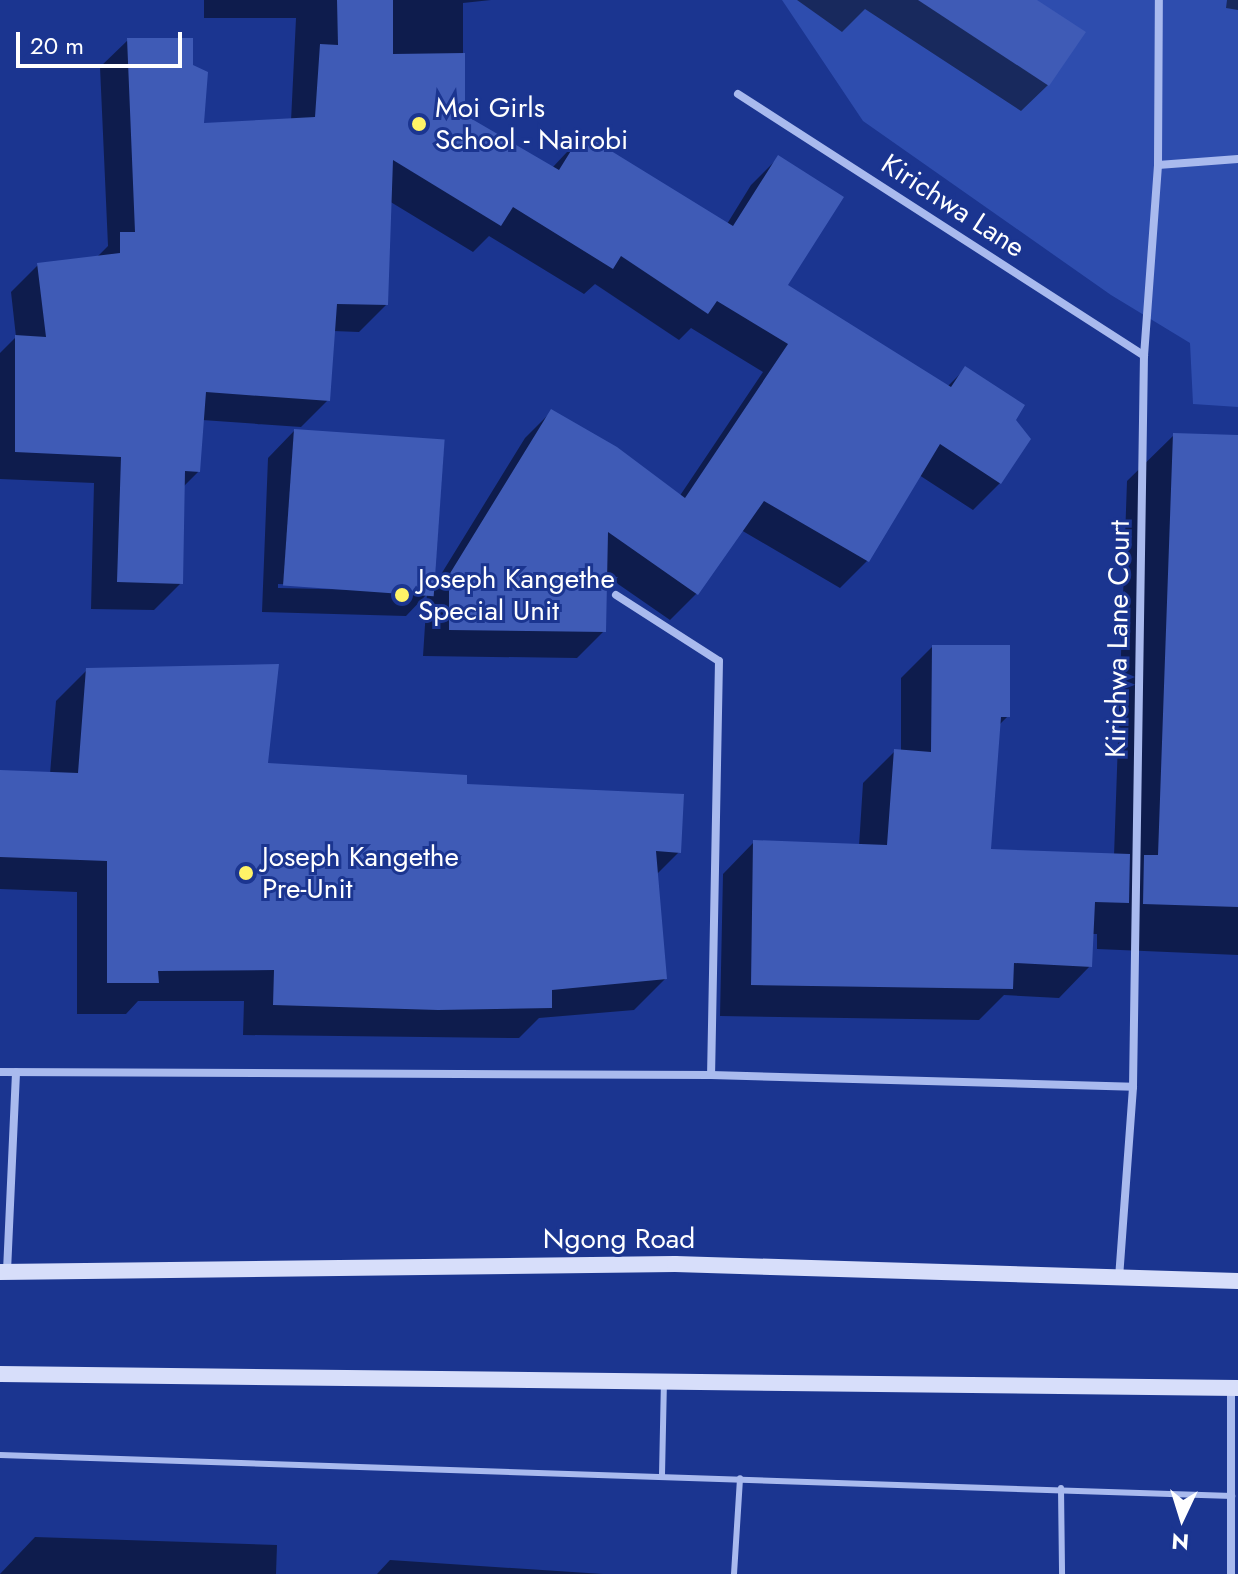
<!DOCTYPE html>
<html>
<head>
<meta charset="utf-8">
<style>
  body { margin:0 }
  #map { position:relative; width:1238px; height:1574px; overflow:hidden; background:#1b3590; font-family:Jost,sans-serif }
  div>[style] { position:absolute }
  .green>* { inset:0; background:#2e4dae }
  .shadow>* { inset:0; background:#0007 }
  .building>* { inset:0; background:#3f5bb6; transform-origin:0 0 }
  .service>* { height:6px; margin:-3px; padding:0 3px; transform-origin:3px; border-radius:3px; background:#a9baee }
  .minor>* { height:8px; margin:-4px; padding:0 4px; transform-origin:4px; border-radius:4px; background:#a9baee }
  .secondary>* { height:16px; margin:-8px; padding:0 8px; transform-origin:8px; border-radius:8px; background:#d7defa }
  .dots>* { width:22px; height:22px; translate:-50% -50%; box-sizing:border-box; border:4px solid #1b3590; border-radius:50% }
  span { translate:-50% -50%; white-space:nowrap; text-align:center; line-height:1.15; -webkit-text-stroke:6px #1b3590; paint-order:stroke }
  .poi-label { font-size:28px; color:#fff }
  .left { translate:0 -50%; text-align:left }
  .street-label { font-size:28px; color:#fff }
  .north { position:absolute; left:1142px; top:1478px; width:80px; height:80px; -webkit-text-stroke:6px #1b3590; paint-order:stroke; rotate:184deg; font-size:22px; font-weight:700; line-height:32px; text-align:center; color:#fff }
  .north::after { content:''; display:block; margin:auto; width:28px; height:36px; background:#fff; clip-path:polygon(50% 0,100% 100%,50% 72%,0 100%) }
  .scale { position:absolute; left:16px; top:32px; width:166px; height:36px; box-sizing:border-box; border:4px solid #fff; border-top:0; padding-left:10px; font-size:24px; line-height:28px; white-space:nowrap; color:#fff; -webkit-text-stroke:6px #1b3590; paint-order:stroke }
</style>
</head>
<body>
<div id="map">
  <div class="green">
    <i style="clip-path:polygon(782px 0,1238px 0,1238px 407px,1193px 404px,1190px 343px,1111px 295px,863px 121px)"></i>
  </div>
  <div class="shadow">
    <i style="clip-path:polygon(evenodd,204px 0,491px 0,463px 3px,463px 116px,552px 168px,582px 136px,727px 224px,751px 185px,778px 158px,785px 285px,947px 387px,965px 369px,1029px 439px,1000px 483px,973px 510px,919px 475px,867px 561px,840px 588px,741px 530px,697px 593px,670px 620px,605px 575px,604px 631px,577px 658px,423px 656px,427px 594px,406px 616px,262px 612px,268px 458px,294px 431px,432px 589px,525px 438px,552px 411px,679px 497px,763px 372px,691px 328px,679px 340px,595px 284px,584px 294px,489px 236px,473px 252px,389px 201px,386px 305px,359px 332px,333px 331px,328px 400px,301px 427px,202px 420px,198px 472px,183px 487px,181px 583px,154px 610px,91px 609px,94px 483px,0 479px,0 353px,16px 337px,11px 292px,38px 265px,96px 258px,108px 246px,100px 67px,128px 40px,191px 66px,202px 125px,291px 121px,296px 18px,204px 18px,204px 0,278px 584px,410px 587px,410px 591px,278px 588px,278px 584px)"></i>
    <i style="clip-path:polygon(797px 0,1033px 0,1048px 85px,1021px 111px,865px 9px,842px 32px)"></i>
    <i style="clip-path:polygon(1227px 0,1238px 0,1238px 10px,1226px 8px)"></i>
    <i style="clip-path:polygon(1174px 435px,1238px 437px,1238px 955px,1097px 949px,1097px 934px,1092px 934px,1090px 966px,1059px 998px,1004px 995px,979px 1020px,720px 1016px,723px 874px,754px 842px,859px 846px,863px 783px,895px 751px,901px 751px,901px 678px,932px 647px,1008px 716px,998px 726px,989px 851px,1114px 856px,1127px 481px)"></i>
    <i style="clip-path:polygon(87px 670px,266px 765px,465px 786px,679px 852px,656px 875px,665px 979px,634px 1010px,539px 1018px,519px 1038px,243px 1035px,244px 1001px,138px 1001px,126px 1014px,77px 1014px,77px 892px,0 889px,0 772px,50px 774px,56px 701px)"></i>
    <i style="clip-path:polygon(35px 1537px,277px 1545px,276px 1574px,0 1574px)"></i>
    <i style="clip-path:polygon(390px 1560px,603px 1574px,377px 1574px)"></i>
  </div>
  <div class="building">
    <i style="clip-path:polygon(337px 0,393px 0,393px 54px,465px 53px,465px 115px,559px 170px,582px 133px,733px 226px,778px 155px,844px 197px,788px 285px,951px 387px,965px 366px,1025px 405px,1016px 420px,1031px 439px,1001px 484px,940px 444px,869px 562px,764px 501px,698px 595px,608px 532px,606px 632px,449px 630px,449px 575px,551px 409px,617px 447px,685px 498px,788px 344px,717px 301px,708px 314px,621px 256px,613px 269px,513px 207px,501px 226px,393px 160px,388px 305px,337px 304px,330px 401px,206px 392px,200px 472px,185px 471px,183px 584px,117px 582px,121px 457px,15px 452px,15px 335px,46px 337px,37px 263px,120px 253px,120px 232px,135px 232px,127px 38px,193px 38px,193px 65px,208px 72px,204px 123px,315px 117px,320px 44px,338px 45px)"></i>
    <i style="clip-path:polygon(918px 0,1037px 0,1086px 32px,1049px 86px)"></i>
    <i style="left:294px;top:429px;width:151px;height:157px;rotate:4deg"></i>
    <i style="clip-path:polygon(1173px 433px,1238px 435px,1238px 907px,1143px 904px,1144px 855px,1158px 855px)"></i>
    <i style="clip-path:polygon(932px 645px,1010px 645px,1010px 717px,1001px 717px,991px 849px,1130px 854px,1129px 903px,1095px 902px,1092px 967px,1014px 963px,1013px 989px,751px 985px,753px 840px,887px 845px,894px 749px,931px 752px)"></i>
    <i style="clip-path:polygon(279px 664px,268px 763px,467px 775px,467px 784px,684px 794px,681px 853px,656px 851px,667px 979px,552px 990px,552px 1008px,438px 1010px,273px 1005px,274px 970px,158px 971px,159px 983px,107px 983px,107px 861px,0 857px,0 770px,78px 773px,86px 668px)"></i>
  </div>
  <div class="service">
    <i style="left:0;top:1455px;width:1233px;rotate:1.91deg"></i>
    <i style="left:662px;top:1475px;width:92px;rotate:-88.8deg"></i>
    <i style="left:1061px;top:1488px;width:86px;rotate:89.3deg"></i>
    <i style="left:734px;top:1574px;width:96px;rotate:-86.4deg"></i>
  </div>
  <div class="minor">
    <i style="left:738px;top:94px;width:483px;rotate:32.8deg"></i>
    <i style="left:1158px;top:165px;width:80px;rotate:-4.3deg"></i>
    <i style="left:616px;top:595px;width:122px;rotate:32.7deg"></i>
    <i style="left:719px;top:661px;width:414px;rotate:91.1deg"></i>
    <i style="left:0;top:1072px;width:711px;rotate:0.24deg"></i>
    <i style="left:711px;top:1075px;width:422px;rotate:1.6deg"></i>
    <i style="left:7px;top:1271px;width:199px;rotate:-87.4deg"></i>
    <i style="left:1119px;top:1278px;width:192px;rotate:-85.8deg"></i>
    <i style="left:1133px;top:1087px;width:731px;rotate:-89.14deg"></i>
    <i style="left:1144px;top:356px;width:192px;rotate:-85.8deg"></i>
    <i style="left:1158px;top:165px;width:165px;rotate:-89.7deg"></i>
    <i style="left:1231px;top:1574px;width:186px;rotate:-90deg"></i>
  </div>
  <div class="secondary">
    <i style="left:0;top:1272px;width:675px;rotate:-0.68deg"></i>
    <i style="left:675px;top:1264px;width:563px;rotate:1.73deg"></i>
    <i style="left:0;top:1374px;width:1238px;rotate:0.65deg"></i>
  </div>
  <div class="dots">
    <i style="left:419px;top:124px;background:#fff367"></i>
    <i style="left:402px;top:595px;background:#fff367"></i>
    <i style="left:246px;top:873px;background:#fff367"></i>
  </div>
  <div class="poi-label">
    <span class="left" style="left:435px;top:124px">Moi Girls<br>School - Nairobi</span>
    <span class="left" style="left:418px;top:595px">Joseph Kangethe<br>Special Unit</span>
    <span class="left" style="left:262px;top:873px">Joseph Kangethe<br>Pre-Unit</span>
  </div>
  <div class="street-label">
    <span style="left:953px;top:206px;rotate:33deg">Kirichwa Lane</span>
    <span style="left:1118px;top:639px;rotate:-89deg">Kirichwa Lane Court</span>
    <span style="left:619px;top:1239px">Ngong Road</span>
  </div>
  <div class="north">N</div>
  <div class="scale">20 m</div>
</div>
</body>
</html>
